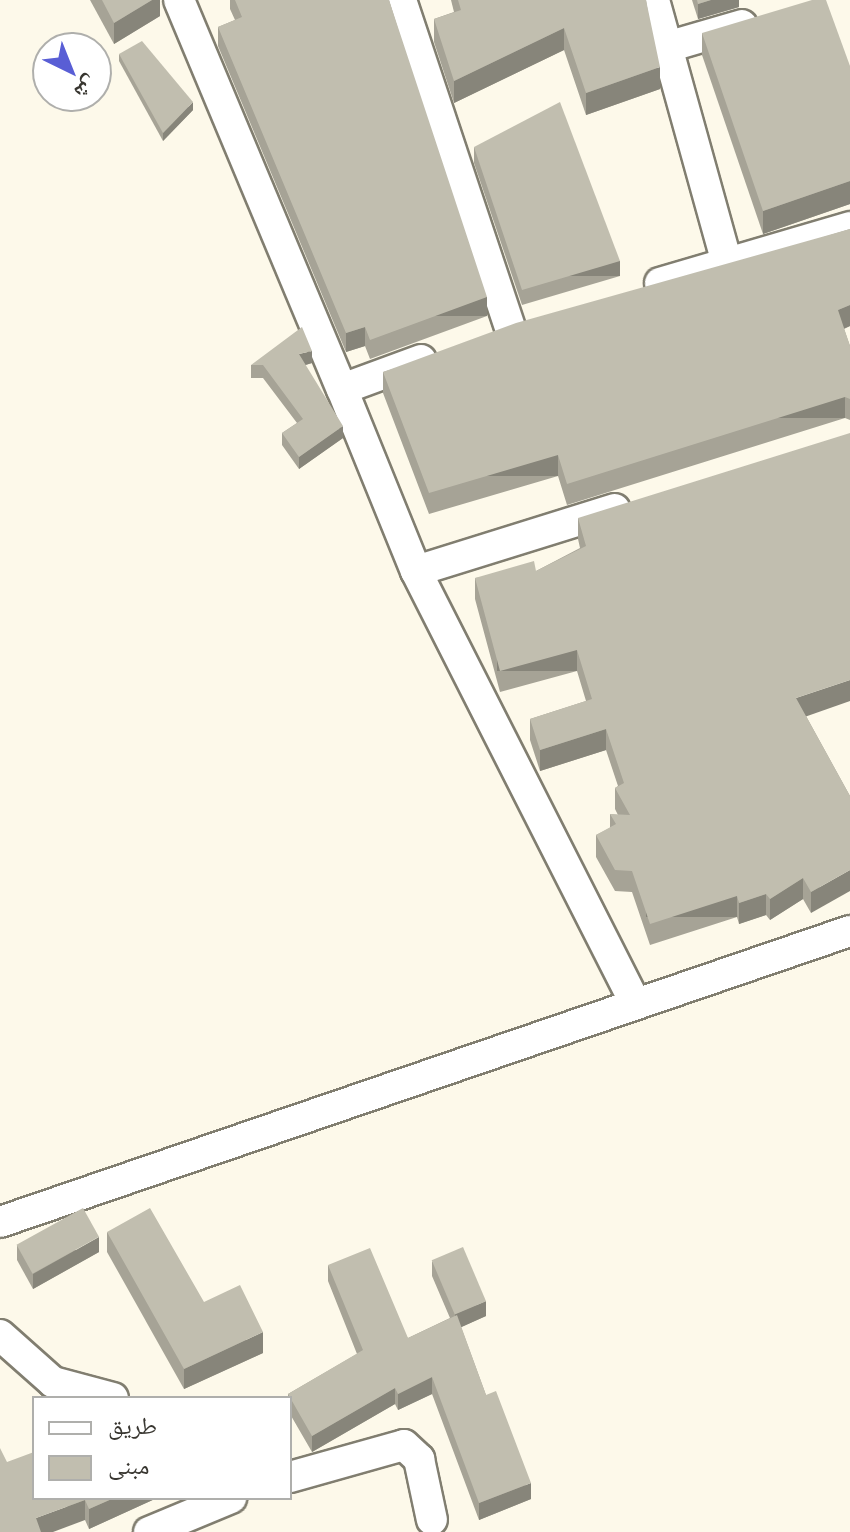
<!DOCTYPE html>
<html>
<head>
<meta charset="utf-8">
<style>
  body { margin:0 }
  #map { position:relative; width:850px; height:1532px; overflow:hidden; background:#fdf9ea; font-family:Ubuntu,"Noto Naskh Arabic",sans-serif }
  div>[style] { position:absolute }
  .roads { filter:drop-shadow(2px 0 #817e70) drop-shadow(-2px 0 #817e70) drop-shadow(0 2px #817e70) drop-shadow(0 -2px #817e70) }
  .street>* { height:30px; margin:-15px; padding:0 15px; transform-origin:15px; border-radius:15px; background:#fff }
  .wall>* { inset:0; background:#a6a396 }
  .shaded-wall>* { inset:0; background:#87857a; transform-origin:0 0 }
  .building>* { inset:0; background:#c1beaf; transform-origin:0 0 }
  span { translate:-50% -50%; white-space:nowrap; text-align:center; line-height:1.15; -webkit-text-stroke:7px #fff; paint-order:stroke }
  .legend { position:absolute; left:32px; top:1396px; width:260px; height:104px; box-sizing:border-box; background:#fff; border:2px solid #afafac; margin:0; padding:10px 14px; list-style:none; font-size:24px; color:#383630 }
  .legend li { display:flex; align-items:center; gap:16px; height:40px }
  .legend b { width:40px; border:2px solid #afafac }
  .north { position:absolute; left:32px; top:32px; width:80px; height:80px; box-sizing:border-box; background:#fff; border:2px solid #afafac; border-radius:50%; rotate:137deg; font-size:22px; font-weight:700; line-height:32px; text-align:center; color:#383630 }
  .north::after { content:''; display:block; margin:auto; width:28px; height:36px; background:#595ed5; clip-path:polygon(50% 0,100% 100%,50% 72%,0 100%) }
</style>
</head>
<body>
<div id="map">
  <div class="roads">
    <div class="street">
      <i style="left:179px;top:0;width:422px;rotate:67.3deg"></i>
      <i style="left:401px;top:0;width:345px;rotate:71.6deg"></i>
      <i style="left:654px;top:0;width:273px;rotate:74.5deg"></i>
      <i style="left:667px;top:47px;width:78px;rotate:-16.3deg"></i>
      <i style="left:660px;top:283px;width:198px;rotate:-16.4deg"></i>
      <i style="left:421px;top:360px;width:84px;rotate:159.8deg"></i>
      <i style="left:342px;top:389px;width:196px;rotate:67.9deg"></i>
      <i style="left:416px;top:571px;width:208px;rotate:-17.3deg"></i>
      <i style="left:416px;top:571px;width:484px;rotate:63.1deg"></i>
      <i style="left:0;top:1222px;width:898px;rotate:-18.9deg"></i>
      <i style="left:0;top:1335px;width:71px;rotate:41.6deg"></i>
      <i style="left:53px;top:1382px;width:62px;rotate:14.9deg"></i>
      <i style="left:290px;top:1477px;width:118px;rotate:-15.7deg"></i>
      <i style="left:404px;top:1445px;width:21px;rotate:43deg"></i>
      <i style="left:419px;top:1459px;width:62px;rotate:78deg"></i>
      <i style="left:149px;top:1532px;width:89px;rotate:-22.5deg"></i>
    </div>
  </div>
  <div class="wall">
    <i style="clip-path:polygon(90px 0,160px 0,160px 16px,114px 44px)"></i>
    <i style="clip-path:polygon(230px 0,389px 0,487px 316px,370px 359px,365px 346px,346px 352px,218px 46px,218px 27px,235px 20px,230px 9px)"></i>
    <i style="clip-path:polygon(451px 0,646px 0,660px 89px,586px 115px,564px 50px,454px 103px,434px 42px,434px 19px,454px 12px)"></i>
    <i style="clip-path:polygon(692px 0,739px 0,739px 7px,698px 19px)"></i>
    <i style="clip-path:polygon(702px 33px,850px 66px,850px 204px,763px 234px,702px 55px)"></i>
    <i style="clip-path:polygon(119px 54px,193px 110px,163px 141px,119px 61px)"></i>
    <i style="clip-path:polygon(474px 147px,620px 276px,522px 305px,474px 163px)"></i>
    <i style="clip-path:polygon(850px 229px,850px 326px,844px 329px,850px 346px,850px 420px,845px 418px,567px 505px,558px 476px,429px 514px,383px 393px,383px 372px)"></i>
    <i style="clip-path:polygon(312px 363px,305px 365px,343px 438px,299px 469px,282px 445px,282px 433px,297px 423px,263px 378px,251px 378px,251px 365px)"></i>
    <i style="clip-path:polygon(578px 518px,806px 716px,850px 796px,811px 913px,803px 899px,770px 920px,766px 915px,739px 924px,737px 917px,650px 945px,632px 892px,615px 891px,596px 857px,596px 835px,610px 828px,610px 814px,618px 815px,615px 809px,615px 788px,618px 786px,606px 750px,540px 771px,530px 740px,530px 719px,586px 701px,577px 671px,500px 692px,475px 599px,475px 578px,536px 571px,580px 548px,578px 539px)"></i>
    <i style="clip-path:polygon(107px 1232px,263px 1353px,184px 1389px,107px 1252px)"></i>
    <i style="clip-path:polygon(17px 1245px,99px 1252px,33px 1289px,17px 1260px)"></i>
    <i style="clip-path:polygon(432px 1261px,486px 1316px,461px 1327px,486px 1395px,531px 1499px,479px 1520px,432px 1394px,398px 1410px,395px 1404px,312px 1452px,290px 1414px,290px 1398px,288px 1398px,288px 1394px,357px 1354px,328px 1281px,328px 1265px,408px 1338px,450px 1318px,432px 1276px)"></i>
    <i style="clip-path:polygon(7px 1462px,157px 1498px,89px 1529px,85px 1520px)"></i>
  </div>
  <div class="shaded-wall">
    <i style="clip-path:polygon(152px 0,160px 0,160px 16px,114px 44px,114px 23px)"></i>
    <i style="clip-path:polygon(711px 0,739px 0,739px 7px,698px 19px,698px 4px)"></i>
    <i style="clip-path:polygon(564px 28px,564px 50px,454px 103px,454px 81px)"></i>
    <i style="clip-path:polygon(660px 67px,660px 89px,586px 115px,586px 93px)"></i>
    <i style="clip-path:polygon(193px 102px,193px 110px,163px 141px,163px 133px)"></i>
    <i style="clip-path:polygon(850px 181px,850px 204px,763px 234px,763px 211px)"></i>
    <i style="left:620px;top:261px;width:15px;height:102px;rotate:90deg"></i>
    <i style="left:487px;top:297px;width:19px;height:125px;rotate:90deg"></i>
    <i style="clip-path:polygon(850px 305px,850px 326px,838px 331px,838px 310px)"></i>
    <i style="clip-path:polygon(365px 327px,365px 346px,346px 352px,346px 333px)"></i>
    <i style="clip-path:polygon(312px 351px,312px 363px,299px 367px,299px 354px)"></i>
    <i style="left:845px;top:397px;width:21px;height:291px;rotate:90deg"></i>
    <i style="clip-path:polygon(343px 426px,343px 438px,299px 469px,299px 457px)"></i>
    <i style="left:558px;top:455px;width:21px;height:134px;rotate:90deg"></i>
    <i style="left:577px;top:650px;width:21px;height:80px;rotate:90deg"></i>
    <i style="clip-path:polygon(850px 680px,850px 701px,796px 720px,796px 698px)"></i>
    <i style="clip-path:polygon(606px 729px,606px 750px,540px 771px,540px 750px)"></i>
    <i style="clip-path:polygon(850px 870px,850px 891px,811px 913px,811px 892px)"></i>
    <i style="clip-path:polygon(803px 878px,803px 899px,770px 920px,770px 899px)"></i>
    <i style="clip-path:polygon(766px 894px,766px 915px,739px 924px,739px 903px)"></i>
    <i style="left:737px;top:896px;width:21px;height:91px;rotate:90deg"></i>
    <i style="clip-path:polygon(99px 1237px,99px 1252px,33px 1289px,33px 1274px)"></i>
    <i style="clip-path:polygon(486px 1301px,486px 1316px,455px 1330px,455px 1314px)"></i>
    <i style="clip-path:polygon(263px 1332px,263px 1353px,184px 1389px,184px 1369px)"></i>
    <i style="clip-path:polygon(432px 1377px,432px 1394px,398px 1410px,398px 1394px)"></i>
    <i style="clip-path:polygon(395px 1388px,395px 1404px,312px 1452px,312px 1436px)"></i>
    <i style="clip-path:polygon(531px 1483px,531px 1499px,479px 1520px,479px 1503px)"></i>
    <i style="clip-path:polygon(114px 1498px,157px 1498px,89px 1529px,89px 1509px)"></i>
    <i style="clip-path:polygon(85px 1500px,85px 1520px,53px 1532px,36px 1532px,36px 1518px)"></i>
  </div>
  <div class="building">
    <i style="clip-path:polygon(102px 0,152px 0,114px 23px)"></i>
    <i style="clip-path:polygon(235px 0,389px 0,487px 297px,370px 340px,365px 327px,346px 333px,218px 27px,242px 17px)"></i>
    <i style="clip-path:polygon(458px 0,646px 0,660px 67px,586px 93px,564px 28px,454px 81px,434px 19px,461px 10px)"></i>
    <i style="clip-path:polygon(697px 0,711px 0,698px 4px)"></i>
    <i style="clip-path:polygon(812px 0,826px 0,850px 66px,850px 181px,763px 211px,702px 33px)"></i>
    <i style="clip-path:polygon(142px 41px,193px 102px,163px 133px,119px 54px)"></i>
    <i style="clip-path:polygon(560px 102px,620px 261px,522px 290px,474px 147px)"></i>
    <i style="clip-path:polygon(850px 229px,850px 305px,838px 310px,850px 346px,850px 399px,845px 397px,567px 484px,558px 455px,429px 493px,383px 372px,516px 323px)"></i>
    <i style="clip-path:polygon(302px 327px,312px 351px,299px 354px,343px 426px,299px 457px,282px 433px,303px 419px,263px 365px,251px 365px)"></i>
    <i style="clip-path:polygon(850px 433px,850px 680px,796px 698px,850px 796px,850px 870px,811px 892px,803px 878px,770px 899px,766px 894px,739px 903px,737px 896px,650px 924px,632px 871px,615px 870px,596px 835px,616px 824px,610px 814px,630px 815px,615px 788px,624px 783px,606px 729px,540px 750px,530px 719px,592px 699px,577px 650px,500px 671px,475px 578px,534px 561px,536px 571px,586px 546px,578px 518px)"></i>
    <i style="left:83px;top:1208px;width:33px;height:76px;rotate:61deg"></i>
    <i style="clip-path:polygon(150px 1208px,204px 1302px,240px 1285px,263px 1332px,184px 1369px,107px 1232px)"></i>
    <i style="left:463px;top:1247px;width:59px;height:34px;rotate:67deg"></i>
    <i style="clip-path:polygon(370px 1248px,408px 1338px,457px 1315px,486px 1395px,496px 1391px,531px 1483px,479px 1503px,432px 1377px,398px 1394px,395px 1388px,312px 1436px,288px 1394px,363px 1350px,328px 1265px)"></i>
    <i style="clip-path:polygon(0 1448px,7px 1462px,34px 1452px,34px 1498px,114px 1498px,89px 1509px,85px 1500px,36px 1518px,41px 1532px,0 1532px)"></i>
  </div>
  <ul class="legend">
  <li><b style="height:10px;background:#fff"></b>طريق</li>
  <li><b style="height:22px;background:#c1beaf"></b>مبنى</li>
  </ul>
  <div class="north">ش</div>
</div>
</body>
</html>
